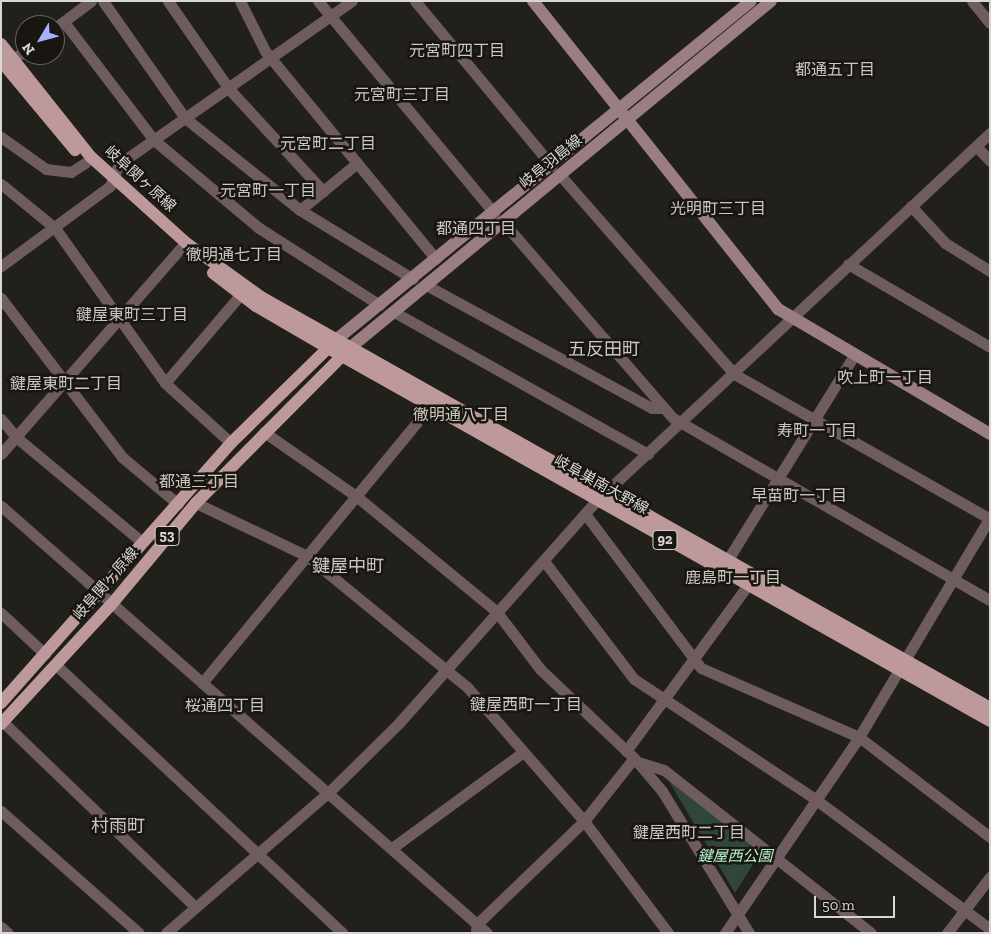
<!DOCTYPE html>
<html>
<head>
<meta charset="utf-8">
<style>
  body { margin:0 }
  #map { position:relative; width:991px; height:934px; overflow:hidden; background:#22201a; font-family:"Zilla Slab","Noto Sans JP",serif }
  div>[style] { position:absolute }
  .green>* { inset:0; background:#2f4639 }
  .street>* { height:11px; margin:-5.5px; padding:0 5.5px; transform-origin:5.5px; border-radius:5.5px; background:#6e5c5e }
  .secondary>* { height:12px; margin:-6px; padding:0 6px; transform-origin:6px; border-radius:6px; background:#9a7e81 }
  .primary>* { height:12px; margin:-6px; padding:0 6px; transform-origin:6px; border-radius:6px; background:#bd999c }
  span { translate:-50% -50%; white-space:nowrap; text-align:center; line-height:1.15; -webkit-text-stroke:5px #191611; paint-order:stroke }
  .shield-label span { padding:1px 4px; background:#191611; border:1px solid; border-radius:4px; -webkit-text-stroke-width:0 }
  .shield-label { font-size:14px; color:#d9d7d3; font-weight:700 }
  .street-label { font-size:15px; color:#d9d7d3 }
  .park-label { font-size:15px; color:#b2f2cd; font-style:italic }
  .neighbourhood-label { font-size:16px; color:#cbc7c0 }
  .quarter-label { font-size:18px; color:#cbc7c0 }
  .frame { position:absolute; inset:0; border:2px solid #d9d7d3; pointer-events:none }
  .north { position:absolute; left:15px; top:15px; width:50px; height:50px; box-sizing:border-box; background:#191611; border:1px solid #66635f; border-radius:50%; rotate:233deg; font-size:14px; font-weight:700; line-height:20px; text-align:center; color:#d9d7d3 }
  .north::after { content:''; display:block; margin:auto; width:18px; height:22px; background:#a8b0fc; clip-path:polygon(50% 0,100% 100%,50% 72%,0 100%) }
  .scale { position:absolute; left:814px; top:896px; width:81px; height:22px; box-sizing:border-box; border:2px solid #d9d7d3; border-top:0; padding-left:6px; font-size:15px; line-height:18px; white-space:nowrap; color:#d9d7d3; -webkit-text-stroke:4px #191611; paint-order:stroke }
</style>
</head>
<body>
<div id="map">
  <div class="green">
    <i style="clip-path:polygon(666px 776px,760px 853px,735px 893px)"></i>
  </div>
  <div class="street">
    <i style="left:103px;top:1px;width:143px;rotate:55deg"></i>
    <i style="left:185px;top:118px;width:147px;rotate:38.7deg"></i>
    <i style="left:300px;top:210px;width:132px;rotate:31.4deg"></i>
    <i style="left:168px;top:1px;width:107px;rotate:55.3deg"></i>
    <i style="left:229px;top:89px;width:139px;rotate:47.3deg"></i>
    <i style="left:240px;top:1px;width:56px;rotate:63.4deg"></i>
    <i style="left:265px;top:51px;width:269px;rotate:50.6deg"></i>
    <i style="left:318px;top:1px;width:276px;rotate:50.3deg"></i>
    <i style="left:415px;top:1px;width:214px;rotate:50.3deg"></i>
    <i style="left:972px;top:1px;width:28px;rotate:51deg"></i>
    <i style="left:64px;top:22px;width:148px;rotate:52.7deg"></i>
    <i style="left:154px;top:140px;width:137px;rotate:40deg"></i>
    <i style="left:259px;top:228px;width:143px;rotate:32.5deg"></i>
    <i style="left:55px;top:28px;width:45px;rotate:-36.9deg"></i>
    <i style="left:6px;top:65px;width:24px;rotate:-38deg"></i>
    <i style="left:1px;top:137px;width:55px;rotate:35.4deg"></i>
    <i style="left:46px;top:169px;width:25px;rotate:7deg"></i>
    <i style="left:71px;top:172px;width:17px;rotate:-33deg"></i>
    <i style="left:976px;top:146px;width:21px;rotate:47deg"></i>
    <i style="left:560px;top:175px;width:264px;rotate:48.8deg"></i>
    <i style="left:734px;top:374px;width:293px;rotate:29.5deg"></i>
    <i style="left:1px;top:184px;width:70px;rotate:39.2deg"></i>
    <i style="left:55px;top:228px;width:190px;rotate:54.6deg"></i>
    <i style="left:165px;top:383px;width:89px;rotate:42.3deg"></i>
    <i style="left:911px;top:206px;width:50px;rotate:47.4deg"></i>
    <i style="left:945px;top:243px;width:53px;rotate:31.9deg"></i>
    <i style="left:300px;top:210px;width:74px;rotate:-39.5deg"></i>
    <i style="left:503px;top:222px;width:259px;rotate:49.1deg"></i>
    <i style="left:673px;top:418px;width:366px;rotate:29.9deg"></i>
    <i style="left:848px;top:264px;width:164px;rotate:30.3deg"></i>
    <i style="left:1px;top:266px;width:135px;rotate:-36.3deg"></i>
    <i style="left:110px;top:186px;width:24px;rotate:-68deg"></i>
    <i style="left:119px;top:164px;width:284px;rotate:-35deg"></i>
    <i style="left:426px;top:285px;width:257px;rotate:28.6deg"></i>
    <i style="left:652px;top:408px;width:12px"></i>
    <i style="left:1px;top:298px;width:200px;rotate:52.7deg"></i>
    <i style="left:122px;top:457px;width:73px;rotate:40deg"></i>
    <i style="left:394px;top:312px;width:291px;rotate:29.2deg"></i>
    <i style="left:165px;top:383px;width:117px;rotate:-49.5deg"></i>
    <i style="left:1px;top:419px;width:23px;rotate:50deg"></i>
    <i style="left:16px;top:437px;width:164px;rotate:39.8deg"></i>
    <i style="left:264px;top:432px;width:112px;rotate:34.8deg"></i>
    <i style="left:356px;top:496px;width:181px;rotate:39.4deg"></i>
    <i style="left:496px;top:611px;width:73px;rotate:52.8deg"></i>
    <i style="left:540px;top:669px;width:129px;rotate:43.4deg"></i>
    <i style="left:634px;top:758px;width:43px;rotate:49.7deg"></i>
    <i style="left:662px;top:791px;width:167px;rotate:58.5deg"></i>
    <i style="left:1px;top:454px;width:274px;rotate:-48.9deg"></i>
    <i style="left:196px;top:503px;width:123px;rotate:25.5deg"></i>
    <i style="left:307px;top:556px;width:208px;rotate:39.3deg"></i>
    <i style="left:468px;top:688px;width:176px;rotate:48.9deg"></i>
    <i style="left:584px;top:821px;width:140px;rotate:53.1deg"></i>
    <i style="left:1px;top:506px;width:647px;rotate:41.3deg"></i>
    <i style="left:586px;top:515px;width:191px;rotate:53.1deg"></i>
    <i style="left:701px;top:668px;width:172px;rotate:23.6deg"></i>
    <i style="left:859px;top:737px;width:165px;rotate:37.4deg"></i>
    <i style="left:544px;top:561px;width:148px;rotate:52.7deg"></i>
    <i style="left:634px;top:679px;width:217px;rotate:33.5deg"></i>
    <i style="left:815px;top:799px;width:218px;rotate:36.6deg"></i>
    <i style="left:727px;top:561px;width:242px;rotate:-58.3deg"></i>
    <i style="left:1px;top:613px;width:60px;rotate:43deg"></i>
    <i style="left:56px;top:665px;width:392px;rotate:43.1deg"></i>
    <i style="left:202px;top:683px;width:359px;rotate:-50.5deg"></i>
    <i style="left:3px;top:722px;width:267px;rotate:43.9deg"></i>
    <i style="left:626px;top:751px;width:205px;rotate:-53.7deg"></i>
    <i style="left:638px;top:762px;width:27px;rotate:17deg"></i>
    <i style="left:664px;top:770px;width:263px;rotate:38.2deg"></i>
    <i style="left:1px;top:811px;width:184px;rotate:41.5deg"></i>
    <i style="left:392px;top:848px;width:161px;rotate:-36.2deg"></i>
    <i style="left:1px;top:927px;width:9px;rotate:41deg"></i>
    <i style="left:476px;top:930px;width:6px;rotate:-81deg"></i>
    <i style="left:477px;top:924px;width:149px;rotate:-43.9deg"></i>
    <i style="left:584px;top:821px;width:80px;rotate:-51.6deg"></i>
    <i style="left:166px;top:933px;width:216px;rotate:-40.9deg"></i>
    <i style="left:329px;top:792px;width:97px;rotate:-44.6deg"></i>
    <i style="left:398px;top:724px;width:298px;rotate:-48.4deg"></i>
    <i style="left:596px;top:501px;width:539px;rotate:-43.05deg"></i>
    <i style="left:725px;top:933px;width:237px;rotate:-55.6deg"></i>
    <i style="left:859px;top:737px;width:256px;rotate:-59.2deg"></i>
    <i style="left:947px;top:933px;width:71px;rotate:-52.5deg"></i>
  </div>
  <div class="secondary">
    <i style="left:533px;top:1px;width:394px;rotate:51.5deg"></i>
    <i style="left:778px;top:309px;width:246px;rotate:30.5deg"></i>
    <i style="left:337px;top:339px;width:534px;rotate:-39.23deg"></i>
    <i style="left:351px;top:347px;width:544px;rotate:-39.48deg"></i>
  </div>
  <div class="primary">
    <i style="left:1px;top:44px;width:144px;rotate:51.5deg"></i>
    <i style="left:91px;top:157px;width:127px;rotate:42.1deg"></i>
    <i style="left:185px;top:242px;width:94px;rotate:35.9deg"></i>
    <i style="left:261px;top:297px;width:837px;rotate:29.41deg"></i>
    <i style="left:1px;top:61px;width:116px;rotate:50.3deg"></i>
    <i style="left:213px;top:273px;width:54px;rotate:37.5deg"></i>
    <i style="left:256px;top:306px;width:99px;rotate:30.2deg"></i>
    <i style="left:342px;top:356px;width:744px;rotate:29.39deg"></i>
    <i style="left:1px;top:703px;width:347px;rotate:-48.5deg"></i>
    <i style="left:231px;top:443px;width:143px;rotate:-44.4deg"></i>
    <i style="left:1px;top:724px;width:162px;rotate:-47.3deg"></i>
    <i style="left:111px;top:605px;width:133px;rotate:-50.2deg"></i>
    <i style="left:196px;top:503px;width:214px;rotate:-45.2deg"></i>
  </div>
  <div class="shield-label">
    <span style="left:167px;top:536px">53</span>
    <span style="left:665px;top:540px">92</span>
  </div>
  <div class="street-label">
    <span style="left:551px;top:162px;rotate:-39deg">岐阜羽島線</span>
    <span style="left:140px;top:179px;rotate:42deg">岐阜関ヶ原線</span>
    <span style="left:601px;top:485px;rotate:29deg">岐阜巣南大野線</span>
    <span style="left:106px;top:584px;rotate:-49deg">岐阜関ヶ原線</span>
  </div>
  <div class="park-label">
    <span style="left:735px;top:857px">鍵屋西公園</span>
  </div>
  <div class="neighbourhood-label">
    <span style="left:457px;top:51px">元宮町四丁目</span>
    <span style="left:835px;top:70px">都通五丁目</span>
    <span style="left:402px;top:95px">元宮町三丁目</span>
    <span style="left:328px;top:144px">元宮町二丁目</span>
    <span style="left:268px;top:191px">元宮町一丁目</span>
    <span style="left:718px;top:209px">光明町三丁目</span>
    <span style="left:476px;top:229px">都通四丁目</span>
    <span style="left:234px;top:255px">徹明通七丁目</span>
    <span style="left:132px;top:315px">鍵屋東町三丁目</span>
    <span style="left:885px;top:378px">吹上町一丁目</span>
    <span style="left:66px;top:384px">鍵屋東町二丁目</span>
    <span style="left:461px;top:415px">徹明通八丁目</span>
    <span style="left:817px;top:431px">寿町一丁目</span>
    <span style="left:199px;top:482px">都通三丁目</span>
    <span style="left:799px;top:496px">早苗町一丁目</span>
    <span style="left:733px;top:578px">鹿島町一丁目</span>
    <span style="left:526px;top:705px">鍵屋西町一丁目</span>
    <span style="left:225px;top:706px">桜通四丁目</span>
    <span style="left:689px;top:833px">鍵屋西町二丁目</span>
  </div>
  <div class="quarter-label">
    <span style="left:604px;top:349px">五反田町</span>
    <span style="left:348px;top:566px">鍵屋中町</span>
    <span style="left:118px;top:826px">村雨町</span>
  </div>
  <div class="frame"></div>
  <div class="north">N</div>
  <div class="scale">50 m</div>
</div>
</body>
</html>
